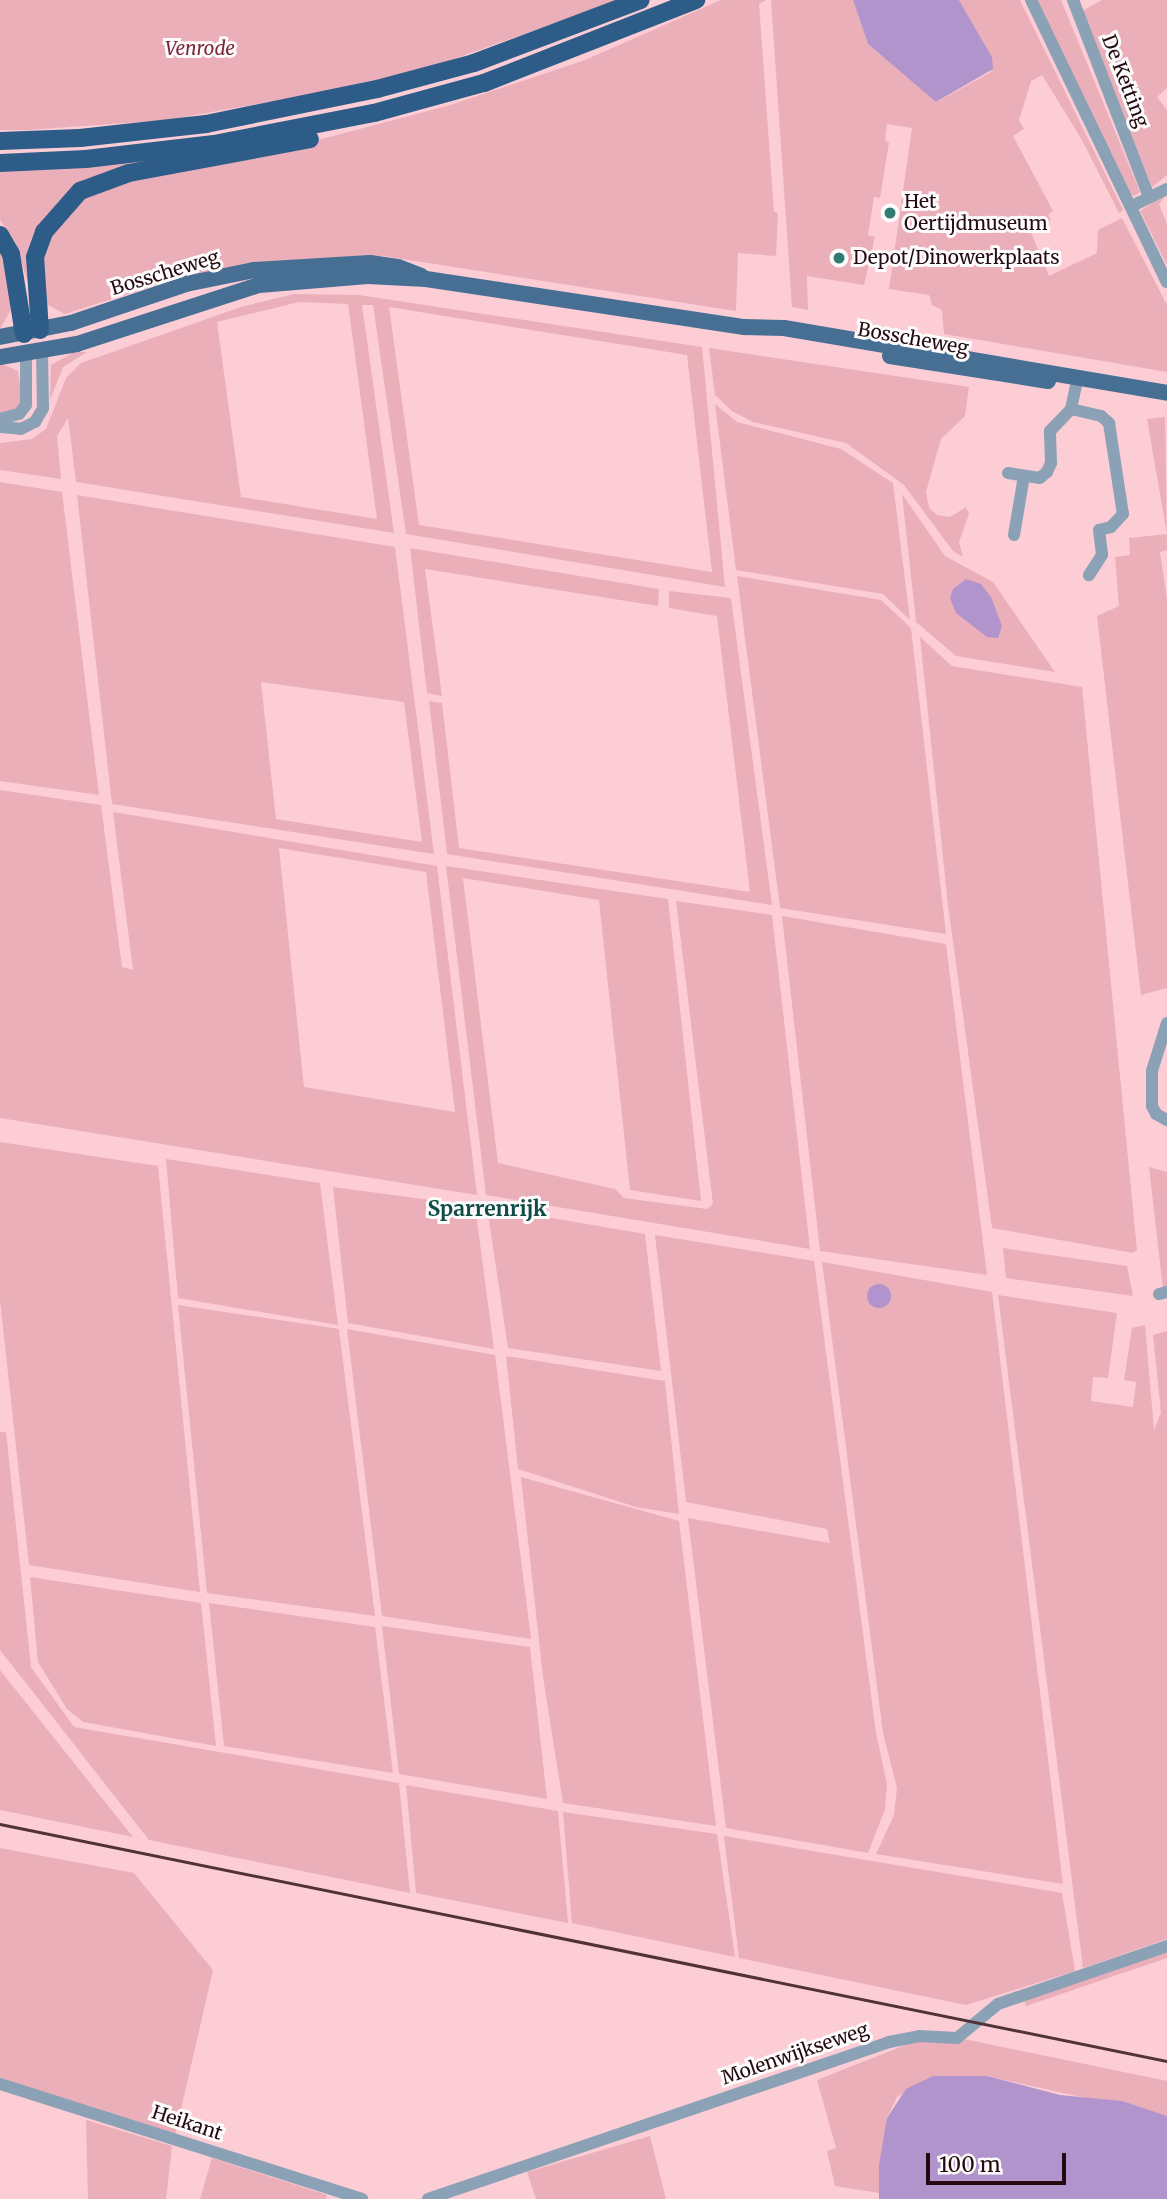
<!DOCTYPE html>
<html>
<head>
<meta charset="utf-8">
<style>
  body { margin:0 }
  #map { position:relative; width:1167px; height:2199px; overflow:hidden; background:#fccdd5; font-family:Merriweather,serif }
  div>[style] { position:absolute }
  .green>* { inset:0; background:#ebafb9 }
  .water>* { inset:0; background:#b294cd }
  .round { border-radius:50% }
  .minor>* { height:12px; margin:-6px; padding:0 6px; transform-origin:6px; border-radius:6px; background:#8ba1b6 }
  .major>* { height:16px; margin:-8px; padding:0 8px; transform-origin:8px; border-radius:8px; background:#476f94 }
  .highway>* { height:18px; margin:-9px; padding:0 9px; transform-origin:9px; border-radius:9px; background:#2c5c87 }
  .rail>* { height:2.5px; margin:-1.25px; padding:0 1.25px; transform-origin:1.25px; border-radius:1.25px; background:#513239 }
  .dots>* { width:19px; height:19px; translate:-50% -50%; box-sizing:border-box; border:4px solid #fcfcfc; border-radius:50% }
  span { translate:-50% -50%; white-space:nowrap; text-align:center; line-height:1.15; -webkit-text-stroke:6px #fcfcfc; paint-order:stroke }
  .park-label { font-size:19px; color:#7c283e; font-style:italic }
  .street-label { font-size:19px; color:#240a10 }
  .poi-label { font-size:19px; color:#240a10 }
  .left { translate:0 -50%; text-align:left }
  .neighbourhood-label { font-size:21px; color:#0f4c48; font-weight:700 }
  .scale { position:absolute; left:926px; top:2153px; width:140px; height:32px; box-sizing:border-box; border:4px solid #240a10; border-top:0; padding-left:9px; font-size:21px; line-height:24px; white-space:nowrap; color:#240a10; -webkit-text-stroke:5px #fcfcfc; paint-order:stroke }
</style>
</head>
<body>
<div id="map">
  <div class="green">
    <i style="clip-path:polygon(0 0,619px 0,437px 65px,323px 92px,168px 120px,28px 130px,0 130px)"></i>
    <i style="clip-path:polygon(721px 0,766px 0,759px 4px,774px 212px,778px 213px,776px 256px,738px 253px,736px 311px,383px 256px,238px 267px,178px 278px,65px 314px,46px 304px,43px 252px,65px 212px,103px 185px,318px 140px,447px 106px,585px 60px)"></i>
    <i style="clip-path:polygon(771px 0,853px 0,868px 44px,937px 102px,991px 72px,992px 57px,959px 0,1020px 0,1123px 210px,1119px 213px,1082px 140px,1042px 75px,1031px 81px,1019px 120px,1024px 129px,1013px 136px,1053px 211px,1048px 214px,1051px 220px,1030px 230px,1049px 276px,1097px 253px,1098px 230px,1122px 218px,1167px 305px,1167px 372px,944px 334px,942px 310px,932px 305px,929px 295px,889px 289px,912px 128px,887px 124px,885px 141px,889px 142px,880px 198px,874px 197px,868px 235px,875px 237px,864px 285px,807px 276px,808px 310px,792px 307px)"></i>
    <i style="clip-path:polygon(1035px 0,1061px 0,1140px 192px,1134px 196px,1123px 190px)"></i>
    <i style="clip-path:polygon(1102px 0,1167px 0,1167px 88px,1157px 97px,1167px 110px,1167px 175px,1152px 187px,1082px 11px)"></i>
    <i style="clip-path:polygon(174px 158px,75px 188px,28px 283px,15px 242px,0 220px,0 171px)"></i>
    <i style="clip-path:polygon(1167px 193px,1159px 204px,1167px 224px,1167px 265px,1140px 211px)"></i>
    <i style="clip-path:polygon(0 249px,13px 306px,0 329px)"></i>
    <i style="clip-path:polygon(evenodd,294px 294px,359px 295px,702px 347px,725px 587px,406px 534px,373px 305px,362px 305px,394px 533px,76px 482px,68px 418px,57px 436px,61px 479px,0 470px,0 443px,32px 439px,46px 429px,66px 378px,81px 363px,241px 307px,294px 294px,299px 302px,348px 304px,377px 519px,241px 497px,217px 322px,299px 302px,294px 294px,389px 307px,687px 355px,712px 572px,419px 525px,389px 307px)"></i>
    <i style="clip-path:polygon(709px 348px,969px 387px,965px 416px,941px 439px,926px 492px,929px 508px,937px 515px,950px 517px,966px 507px,969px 514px,959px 542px,963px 557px,953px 551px,904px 485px,846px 443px,753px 422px,732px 411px,715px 395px)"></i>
    <i style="clip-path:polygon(74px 352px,87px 352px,63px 367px,50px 400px,51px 365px)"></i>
    <i style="clip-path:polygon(0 363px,18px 371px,23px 406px,0 416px)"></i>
    <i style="clip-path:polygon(715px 404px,737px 422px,841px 449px,893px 483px,910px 620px,883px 594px,736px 570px)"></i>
    <i style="clip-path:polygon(1165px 417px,1167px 550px,1160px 552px,1167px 600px,1167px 988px,1141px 995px,1097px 616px,1119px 606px,1115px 557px,1130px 555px,1129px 538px,1167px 534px,1147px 419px)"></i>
    <i style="clip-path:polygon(0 482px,62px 492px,99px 795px,0 781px)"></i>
    <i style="clip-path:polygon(902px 494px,945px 556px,993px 582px,1055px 672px,956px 656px,916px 622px)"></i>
    <i style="clip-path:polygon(evenodd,77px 495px,395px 547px,434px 854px,112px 804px,77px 495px,261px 682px,404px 702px,422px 842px,276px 819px,261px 682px)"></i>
    <i style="clip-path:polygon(410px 548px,659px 589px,658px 606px,425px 569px,442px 696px,427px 693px)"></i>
    <i style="clip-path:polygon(737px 576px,881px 600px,911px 628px,946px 934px,780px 908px)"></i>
    <i style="clip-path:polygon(669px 591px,731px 598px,772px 905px,447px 854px,429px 701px,442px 703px,459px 848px,750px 892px,717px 616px,669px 608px)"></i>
    <i style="clip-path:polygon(920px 637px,952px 666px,1082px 687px,1137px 1250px,1133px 1253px,992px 1228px,948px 905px)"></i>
    <i style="clip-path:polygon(evenodd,0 790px,101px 805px,122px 967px,133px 970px,113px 812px,437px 866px,477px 1195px,0 1118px,0 790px,279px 848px,426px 872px,455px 1112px,304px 1087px,279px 848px)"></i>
    <i style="clip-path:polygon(446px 866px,668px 899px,701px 1201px,630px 1190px,599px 900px,463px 878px,498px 1163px,615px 1189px,624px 1198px,707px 1209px,713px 1204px,676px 901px,772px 915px,810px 1249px,486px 1195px)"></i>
    <i style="clip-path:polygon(782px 916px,946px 944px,987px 1275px,820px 1251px)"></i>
    <i style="clip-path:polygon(0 1142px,158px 1166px,200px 1592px,29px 1565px,0 1300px)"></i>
    <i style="clip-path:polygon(166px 1159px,320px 1183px,338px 1325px,178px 1298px)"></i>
    <i style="clip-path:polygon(1149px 1167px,1167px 1172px,1167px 1289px,1163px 1290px)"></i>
    <i style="clip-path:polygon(333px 1187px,475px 1206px,494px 1349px,348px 1323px)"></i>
    <i style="clip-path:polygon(487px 1207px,645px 1234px,661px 1371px,508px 1348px)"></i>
    <i style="clip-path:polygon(655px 1235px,814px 1261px,876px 1733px,887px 1784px,885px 1809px,868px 1853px,726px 1828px,688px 1518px,830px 1543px,827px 1529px,686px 1502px)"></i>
    <i style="clip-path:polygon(1003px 1248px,1127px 1266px,1133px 1296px,1006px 1278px)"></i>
    <i style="clip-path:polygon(822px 1262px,992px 1292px,1063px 1884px,876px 1854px,894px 1815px,897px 1788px,883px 1733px)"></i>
    <i style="clip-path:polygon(998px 1295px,1117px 1313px,1108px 1378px,1093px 1377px,1091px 1401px,1133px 1407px,1136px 1382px,1124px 1380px,1132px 1328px,1145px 1325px,1154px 1430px,1161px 1413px,1153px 1335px,1167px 1331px,1167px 1939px,1083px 1968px)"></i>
    <i style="clip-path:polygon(178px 1305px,339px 1329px,375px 1616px,207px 1593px)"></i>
    <i style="clip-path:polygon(347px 1329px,495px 1355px,531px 1639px,382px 1616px)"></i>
    <i style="clip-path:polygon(506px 1356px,665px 1381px,679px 1514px,636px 1507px,518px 1469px)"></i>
    <i style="clip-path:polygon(0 1432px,6px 1432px,31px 1667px,74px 1727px,399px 1783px,410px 1893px,149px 1840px,0 1650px)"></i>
    <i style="clip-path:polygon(521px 1477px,679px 1521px,716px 1826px,563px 1803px,543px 1677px)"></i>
    <i style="clip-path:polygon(30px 1577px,201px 1603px,216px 1746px,83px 1722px,67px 1709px,38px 1662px)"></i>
    <i style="clip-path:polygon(209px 1603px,375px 1627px,393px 1773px,224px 1746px)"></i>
    <i style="clip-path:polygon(382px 1626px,530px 1647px,547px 1799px,399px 1774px)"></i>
    <i style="clip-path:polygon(0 1670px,133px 1837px,0 1810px)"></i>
    <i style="clip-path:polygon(406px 1785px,558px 1811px,568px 1923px,416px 1893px)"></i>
    <i style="clip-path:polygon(563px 1812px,717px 1834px,735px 1957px,572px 1923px)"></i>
    <i style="clip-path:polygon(724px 1836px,1062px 1893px,1075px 1971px,966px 2005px,739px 1958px)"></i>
    <i style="clip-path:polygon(0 1848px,134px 1873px,213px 1970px,175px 2135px,0 2079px)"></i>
    <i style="clip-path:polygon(1167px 1952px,1167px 1958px,1026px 2006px,1024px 1999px)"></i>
    <i style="clip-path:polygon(964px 2039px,1167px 2081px,1167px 2116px,987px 2076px,926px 2079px,897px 2097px,887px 2118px,879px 2193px,835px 2186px,827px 2151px,836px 2148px,817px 2080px,913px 2042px)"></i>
    <i style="clip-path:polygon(86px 2120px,172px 2146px,166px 2199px,88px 2199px)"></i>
    <i style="clip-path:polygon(650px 2136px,666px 2199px,536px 2199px,527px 2172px)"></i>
    <i style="clip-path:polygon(212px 2158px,327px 2195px,326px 2199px,200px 2199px)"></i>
  </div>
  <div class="water">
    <i style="clip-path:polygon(853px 0,959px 0,992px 57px,993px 69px,936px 102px,868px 44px)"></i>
    <i style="clip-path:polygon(966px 579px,981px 584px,991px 597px,1002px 626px,998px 638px,987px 637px,956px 613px,950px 598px,953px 589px)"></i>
    <i class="round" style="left:867px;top:1284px;width:24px;height:24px"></i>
    <i style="clip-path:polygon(933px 2076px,987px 2076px,1060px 2095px,1122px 2101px,1167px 2116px,1167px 2199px,879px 2199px,879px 2165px,887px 2118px,906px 2089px)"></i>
  </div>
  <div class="minor">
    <i style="left:1031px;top:0;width:313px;rotate:64.3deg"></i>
    <i style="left:1073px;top:0;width:211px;rotate:68.9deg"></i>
    <i style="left:1132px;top:206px;width:39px;rotate:-26deg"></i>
    <i style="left:1078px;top:376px;width:34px;rotate:102deg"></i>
    <i style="left:1071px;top:409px;width:31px;rotate:13deg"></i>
    <i style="left:1101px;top:416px;width:11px;rotate:41deg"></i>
    <i style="left:1109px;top:423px;width:92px;rotate:81.3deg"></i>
    <i style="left:1123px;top:514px;width:18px;rotate:133deg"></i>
    <i style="left:1111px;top:527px;width:12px;rotate:166deg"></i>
    <i style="left:1099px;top:530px;width:25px;rotate:83deg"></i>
    <i style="left:1102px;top:555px;width:24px;rotate:123deg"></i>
    <i style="left:0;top:419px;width:20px;rotate:-15deg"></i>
    <i style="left:19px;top:414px;width:11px;rotate:-52deg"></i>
    <i style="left:26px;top:405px;width:50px;rotate:-90deg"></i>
    <i style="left:0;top:427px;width:21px;rotate:5deg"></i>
    <i style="left:21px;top:429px;width:16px;rotate:-27deg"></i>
    <i style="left:35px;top:422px;width:16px;rotate:-60deg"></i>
    <i style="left:43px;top:408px;width:55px;rotate:-91deg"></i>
    <i style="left:1008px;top:473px;width:32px;rotate:9deg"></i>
    <i style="left:1040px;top:478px;width:9px;rotate:-41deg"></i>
    <i style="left:1047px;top:472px;width:10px;rotate:-66deg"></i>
    <i style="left:1051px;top:463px;width:32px;rotate:-92deg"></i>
    <i style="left:1050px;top:431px;width:30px;rotate:-46deg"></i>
    <i style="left:1014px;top:535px;width:60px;rotate:-80.4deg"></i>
    <i style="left:1167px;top:1023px;width:50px;rotate:107.4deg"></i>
    <i style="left:1152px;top:1071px;width:35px;rotate:90deg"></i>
    <i style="left:1152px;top:1106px;width:9px;rotate:63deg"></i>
    <i style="left:1156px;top:1114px;width:13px;rotate:29deg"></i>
    <i style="left:1159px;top:1294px;width:8px;rotate:-14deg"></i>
    <i style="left:0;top:2084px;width:380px;rotate:17.6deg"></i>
    <i style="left:428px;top:2199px;width:487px;rotate:-18.8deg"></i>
    <i style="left:889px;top:2042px;width:31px;rotate:-11deg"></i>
    <i style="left:919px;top:2036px;width:38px;rotate:3deg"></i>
    <i style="left:957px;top:2038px;width:53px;rotate:-39.7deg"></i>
    <i style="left:998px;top:2004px;width:179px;rotate:-18.9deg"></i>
  </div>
  <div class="major">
    <i style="left:0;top:337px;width:72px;rotate:-11.2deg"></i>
    <i style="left:71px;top:323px;width:121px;rotate:-18.7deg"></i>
    <i style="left:186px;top:284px;width:69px;rotate:-11.6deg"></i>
    <i style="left:254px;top:270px;width:116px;rotate:-3.5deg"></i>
    <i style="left:370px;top:263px;width:28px;rotate:8deg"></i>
    <i style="left:398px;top:267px;width:25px;rotate:21deg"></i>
    <i style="left:890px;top:356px;width:160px;rotate:9deg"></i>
    <i style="left:0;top:357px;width:78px;rotate:-9.6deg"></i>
    <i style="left:77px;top:344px;width:191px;rotate:-18deg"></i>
    <i style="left:259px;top:285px;width:109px;rotate:-4.7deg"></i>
    <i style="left:368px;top:276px;width:58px;rotate:3deg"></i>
    <i style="left:426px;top:279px;width:322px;rotate:8.6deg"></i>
    <i style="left:744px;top:327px;width:40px;rotate:1.4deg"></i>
    <i style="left:784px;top:328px;width:388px;rotate:9.6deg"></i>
  </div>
  <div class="highway">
    <i style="left:0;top:141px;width:80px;rotate:-2.1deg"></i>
    <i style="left:80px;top:138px;width:127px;rotate:-6.3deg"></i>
    <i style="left:206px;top:124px;width:175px;rotate:-11.6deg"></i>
    <i style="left:377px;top:89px;width:100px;rotate:-15deg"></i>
    <i style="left:474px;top:63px;width:178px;rotate:-20.7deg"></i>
    <i style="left:0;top:163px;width:86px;rotate:-2.7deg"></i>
    <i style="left:86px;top:159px;width:129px;rotate:-6.7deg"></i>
    <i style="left:214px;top:144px;width:163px;rotate:-11deg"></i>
    <i style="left:374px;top:113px;width:114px;rotate:-15.3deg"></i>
    <i style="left:484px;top:83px;width:228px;rotate:-21.4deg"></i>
    <i style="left:0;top:235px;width:22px;rotate:60deg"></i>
    <i style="left:11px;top:254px;width:81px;rotate:80.8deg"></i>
    <i style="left:40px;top:330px;width:73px;rotate:-93.9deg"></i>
    <i style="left:35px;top:257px;width:27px;rotate:-70deg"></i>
    <i style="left:44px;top:232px;width:55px;rotate:-48.7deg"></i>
    <i style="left:80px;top:191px;width:52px;rotate:-20.2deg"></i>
    <i style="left:129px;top:173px;width:184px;rotate:-10.6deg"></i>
  </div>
  <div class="rail">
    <i style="left:0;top:1824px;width:1191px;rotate:11.48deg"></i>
  </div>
  <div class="dots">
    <i style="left:890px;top:213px;background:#327a74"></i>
    <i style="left:839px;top:258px;background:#327a74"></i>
  </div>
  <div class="park-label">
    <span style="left:200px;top:49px">Venrode</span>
  </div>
  <div class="street-label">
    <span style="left:1125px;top:81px;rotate:69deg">De Ketting</span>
    <span style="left:165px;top:273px;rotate:-17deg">Bosscheweg</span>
    <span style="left:913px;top:339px;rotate:10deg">Bosscheweg</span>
    <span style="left:795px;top:2054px;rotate:-19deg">Molenwijkseweg</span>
    <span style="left:187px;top:2123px;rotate:18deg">Heikant</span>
  </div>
  <div class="poi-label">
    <span class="left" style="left:904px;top:213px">Het<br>Oertijdmuseum</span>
    <span class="left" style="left:853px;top:258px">Depot/Dinowerkplaats</span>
  </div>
  <div class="neighbourhood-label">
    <span style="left:487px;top:1209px">Sparrenrijk</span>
  </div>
  <div class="scale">100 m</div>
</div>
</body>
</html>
